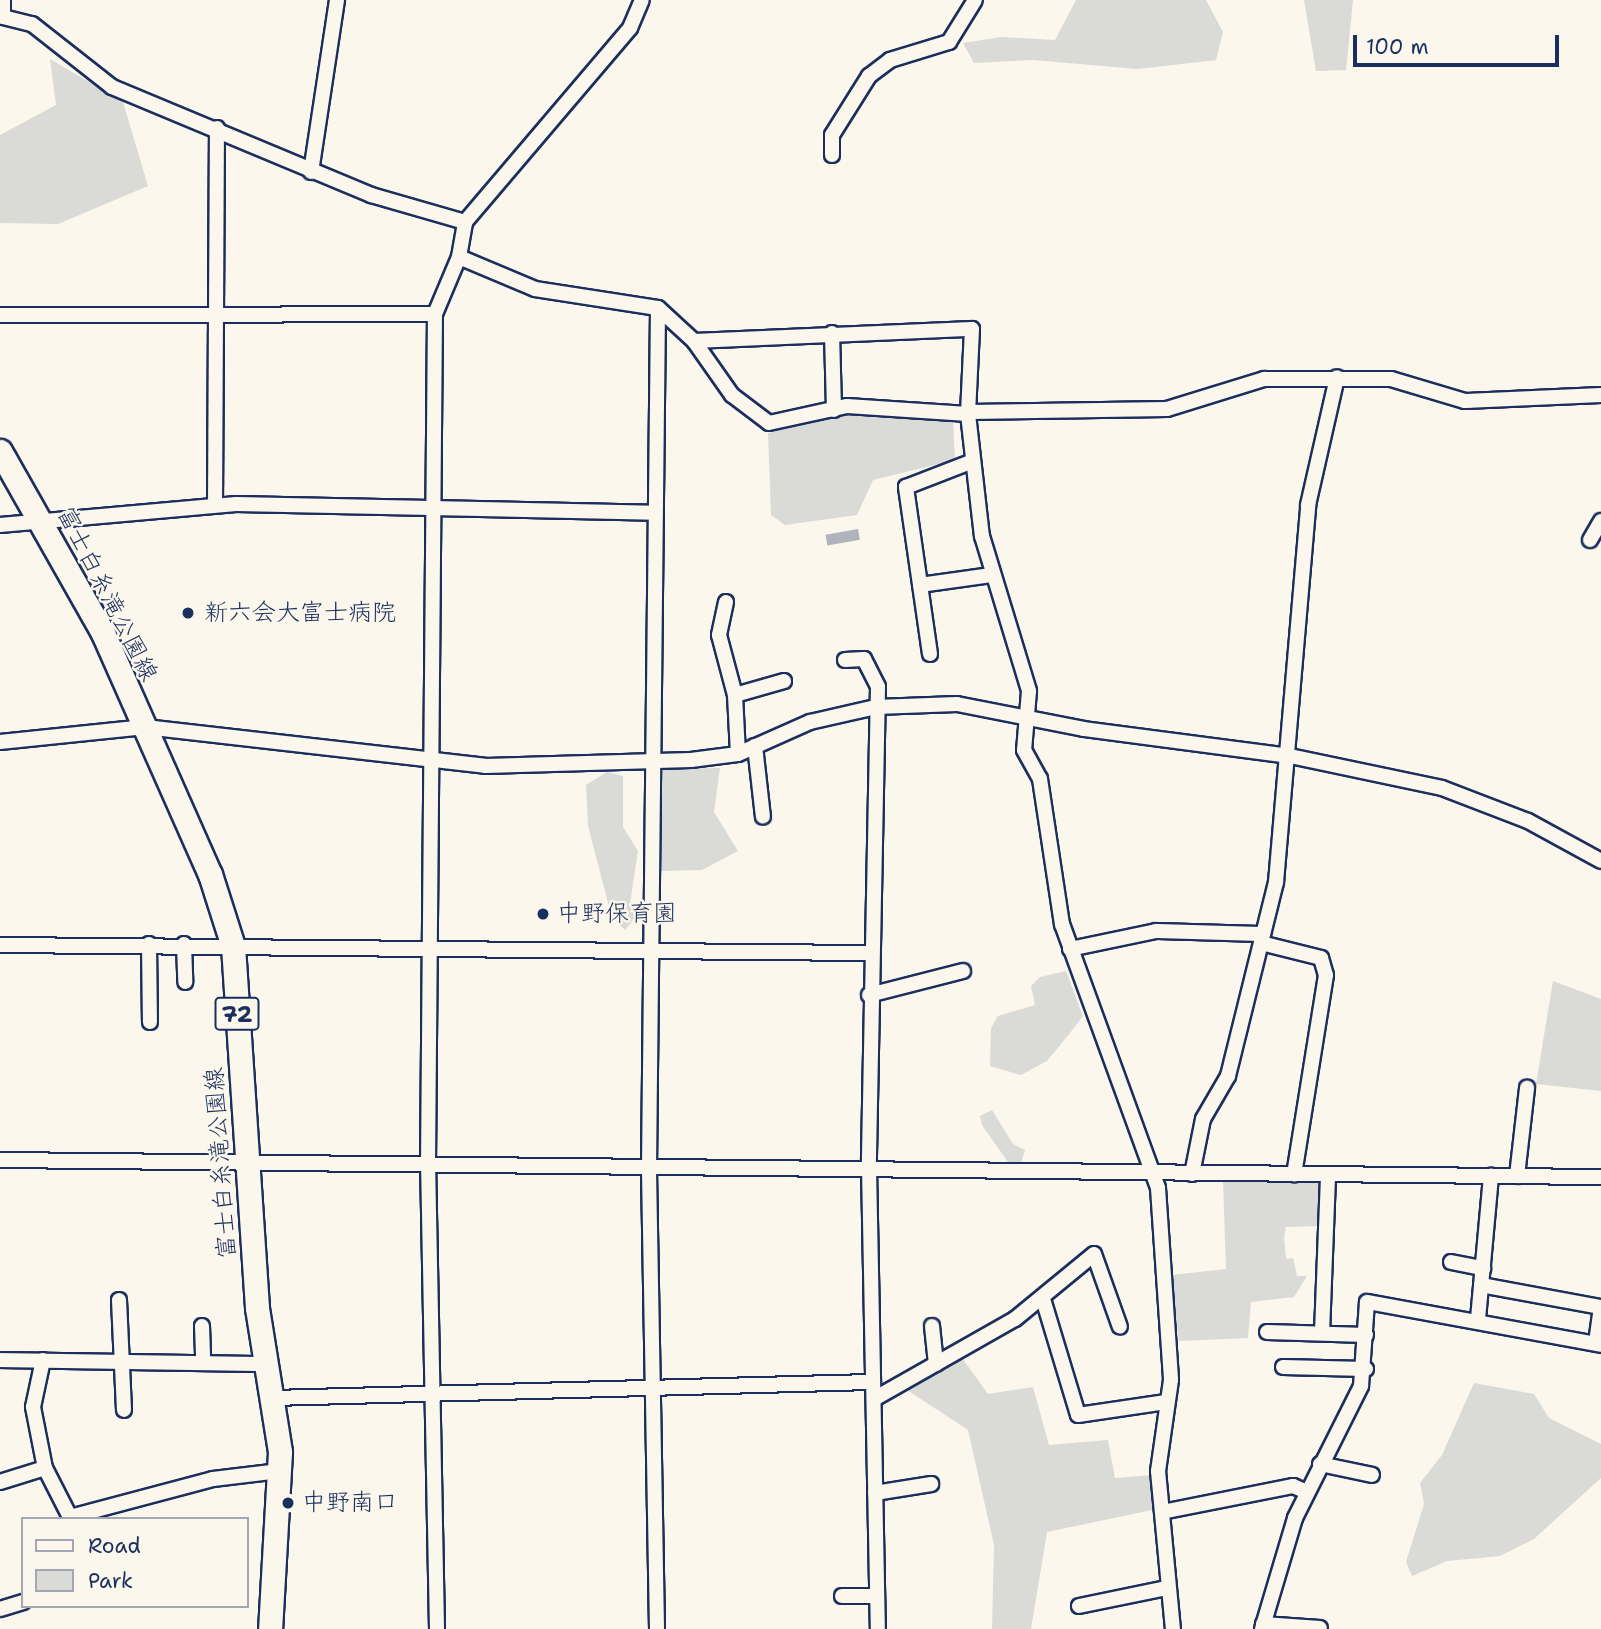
<!DOCTYPE html>
<html>
<head>
<meta charset="utf-8">
<style>
  body { margin:0 }
  #map { position:relative; width:1601px; height:1629px; overflow:hidden; background:#fbf7ec; font-family:"Shantell Sans","Klee One",sans-serif }
  div>[style] { position:absolute }
  .green>* { inset:0; background:#dadad7 }
  .water>* { inset:0; background:#afb3bb; transform-origin:0 0 }
  .roads { filter:drop-shadow(2px 0 #1b2f5e) drop-shadow(-2px 0 #1b2f5e) drop-shadow(0 2px #1b2f5e) drop-shadow(0 -2px #1b2f5e) }
  .minor>* { height:14px; margin:-7px; padding:0 7px; transform-origin:7px; border-radius:7px; background:#fbf7ec }
  .primary>* { height:23px; margin:-11.5px; padding:0 11.5px; transform-origin:11.5px; border-radius:11.5px; background:#fbf7ec }
  .dots>* { width:19px; height:19px; translate:-50% -50%; box-sizing:border-box; border:4px solid #fbf7ec; border-radius:50% }
  span { translate:-50% -50%; white-space:nowrap; text-align:center; line-height:1.15; -webkit-text-stroke:5px #fbf7ec; paint-order:stroke }
  .shield-label span { padding:2px 5px; background:#fbf7ec; border:2px solid; border-radius:5px; -webkit-text-stroke-width:0 }
  .shield-label { font-size:23px; color:#1b2f5e; font-weight:700 }
  .street-label { font-size:24px; color:#1b2f5e }
  .poi-label { font-size:24px; color:#1b2f5e }
  .left { translate:0 -50%; text-align:left }
  .legend { position:absolute; left:21px; top:1517px; width:228px; height:91px; box-sizing:border-box; background:#fbf7ec; border:2px solid #a1a7b3; margin:0; padding:9px 12px; list-style:none; font-size:21px; color:#1b2f5e }
  .legend li { display:flex; align-items:center; gap:14px; height:35px }
  .legend b { width:35px; border:2px solid #a1a7b3 }
  .scale { position:absolute; left:1353px; top:35px; width:206px; height:32px; box-sizing:border-box; border:4px solid #1b2f5e; border-top:0; padding-left:9px; font-size:21px; line-height:24px; white-space:nowrap; color:#1b2f5e; -webkit-text-stroke:5px #fbf7ec; paint-order:stroke }
</style>
</head>
<body>
<div id="map">
  <div class="green">
    <i style="clip-path:polygon(1076px 0,1206px 0,1223px 32px,1216px 60px,1138px 69px,1032px 60px,974px 63px,963px 43px,1001px 37px,1055px 40px)"></i>
    <i style="clip-path:polygon(1304px 0,1353px 0,1346px 70px,1316px 71px)"></i>
    <i style="clip-path:polygon(50px 59px,123px 102px,148px 186px,58px 224px,0 223px,0 135px,56px 105px)"></i>
    <i style="clip-path:polygon(848px 412px,953px 421px,955px 460px,873px 480px,857px 515px,785px 525px,771px 515px,768px 433px)"></i>
    <i style="clip-path:polygon(720px 768px,714px 812px,738px 851px,702px 870px,659px 871px,663px 769px)"></i>
    <i style="clip-path:polygon(607px 772px,623px 776px,623px 827px,638px 851px,630px 904px,636px 916px,625px 930px,612px 918px,588px 826px,586px 785px)"></i>
    <i style="clip-path:polygon(1066px 971px,1083px 1016px,1070px 1033px,1047px 1061px,1021px 1075px,990px 1066px,991px 1028px,998px 1016px,1035px 1005px,1031px 986px,1040px 977px)"></i>
    <i style="clip-path:polygon(1553px 981px,1601px 999px,1601px 1091px,1536px 1084px)"></i>
    <i style="clip-path:polygon(992px 1110px,1013px 1144px,1025px 1150px,1021px 1163px,1008px 1162px,982px 1125px,980px 1116px)"></i>
    <i style="clip-path:polygon(1324px 1180px,1320px 1226px,1286px 1227px,1284px 1237px,1286px 1259px,1293px 1258px,1297px 1276px,1307px 1276px,1294px 1297px,1251px 1302px,1248px 1338px,1179px 1341px,1171px 1275px,1226px 1269px,1223px 1181px)"></i>
    <i style="clip-path:polygon(962px 1358px,988px 1394px,1033px 1387px,1049px 1445px,1108px 1440px,1115px 1478px,1153px 1475px,1152px 1510px,1047px 1532px,1031px 1629px,992px 1629px,994px 1545px,968px 1430px,901px 1386px)"></i>
    <i style="clip-path:polygon(1474px 1383px,1534px 1394px,1549px 1418px,1601px 1444px,1601px 1478px,1534px 1539px,1500px 1556px,1447px 1561px,1412px 1576px,1406px 1562px,1424px 1504px,1420px 1483px,1442px 1455px)"></i>
  </div>
  <div class="water">
    <i style="left:858px;top:529px;width:11px;height:33px;rotate:80deg"></i>
  </div>
  <div class="roads">
    <div class="minor">
      <i style="left:3px;top:0;width:17px;rotate:90deg"></i>
      <i style="left:3px;top:17px;width:30px;rotate:14deg"></i>
      <i style="left:32px;top:24px;width:102px;rotate:38.2deg"></i>
      <i style="left:112px;top:87px;width:281px;rotate:22.6deg"></i>
      <i style="left:371px;top:195px;width:98px;rotate:16deg"></i>
      <i style="left:832px;top:155px;width:20px;rotate:-90deg"></i>
      <i style="left:832px;top:135px;width:70px;rotate:-57.9deg"></i>
      <i style="left:869px;top:76px;width:26px;rotate:-37deg"></i>
      <i style="left:890px;top:60px;width:62px;rotate:-17deg"></i>
      <i style="left:949px;top:42px;width:49px;rotate:-58.2deg"></i>
      <i style="left:311px;top:172px;width:174px;rotate:-81.4deg"></i>
      <i style="left:459px;top:257px;width:82px;rotate:22.8deg"></i>
      <i style="left:535px;top:289px;width:124px;rotate:8.8deg"></i>
      <i style="left:658px;top:308px;width:49px;rotate:42.5deg"></i>
      <i style="left:694px;top:341px;width:66px;rotate:54.9deg"></i>
      <i style="left:732px;top:395px;width:46px;rotate:37.1deg"></i>
      <i style="left:769px;top:423px;width:80px;rotate:-12.3deg"></i>
      <i style="left:847px;top:406px;width:121px;rotate:3.8deg"></i>
      <i style="left:0;top:315px;width:435px;rotate:-0.1deg"></i>
      <i style="left:832px;top:333px;width:77px;rotate:88.5deg"></i>
      <i style="left:694px;top:341px;width:278px;rotate:-2.5deg"></i>
      <i style="left:972px;top:329px;width:85px;rotate:92.7deg"></i>
      <i style="left:968px;top:414px;width:123px;rotate:83.5deg"></i>
      <i style="left:982px;top:536px;width:162px;rotate:73.1deg"></i>
      <i style="left:1029px;top:691px;width:59px;rotate:94.8deg"></i>
      <i style="left:1024px;top:750px;width:33px;rotate:61deg"></i>
      <i style="left:1040px;top:779px;width:147px;rotate:81.4deg"></i>
      <i style="left:1062px;top:924px;width:281px;rotate:70deg"></i>
      <i style="left:1158px;top:1188px;width:192px;rotate:86.1deg"></i>
      <i style="left:1171px;top:1380px;width:92px;rotate:98.1deg"></i>
      <i style="left:1158px;top:1471px;width:159px;rotate:84.6deg"></i>
      <i style="left:969px;top:412px;width:198px;rotate:-0.9deg"></i>
      <i style="left:1167px;top:409px;width:102px;rotate:-17.2deg"></i>
      <i style="left:1264px;top:379px;width:127px"></i>
      <i style="left:1391px;top:379px;width:77px;rotate:16.6deg"></i>
      <i style="left:1465px;top:401px;width:136px;rotate:-2.5deg"></i>
      <i style="left:215px;top:505px;width:377px;rotate:-89.7deg"></i>
      <i style="left:0;top:525px;width:237px;rotate:-5.1deg"></i>
      <i style="left:236px;top:504px;width:418px;rotate:1.2deg"></i>
      <i style="left:1590px;top:540px;width:22px;rotate:-60deg"></i>
      <i style="left:920px;top:585px;width:72px;rotate:-8deg"></i>
      <i style="left:726px;top:602px;width:34px;rotate:102deg"></i>
      <i style="left:719px;top:635px;width:62px;rotate:75.1deg"></i>
      <i style="left:735px;top:695px;width:59px;rotate:87.1deg"></i>
      <i style="left:930px;top:654px;width:169px;rotate:-98.2deg"></i>
      <i style="left:906px;top:487px;width:72px;rotate:-21.2deg"></i>
      <i style="left:845px;top:660px;width:19px;rotate:-3deg"></i>
      <i style="left:864px;top:659px;width:31px;rotate:63deg"></i>
      <i style="left:878px;top:687px;width:480px;rotate:91.1deg"></i>
      <i style="left:869px;top:1167px;width:462px;rotate:88.9deg"></i>
      <i style="left:735px;top:695px;width:51px;rotate:-15.9deg"></i>
      <i style="left:0;top:742px;width:146px;rotate:-5.9deg"></i>
      <i style="left:145px;top:727px;width:342px;rotate:6.5deg"></i>
      <i style="left:485px;top:766px;width:206px;rotate:-1.7deg"></i>
      <i style="left:691px;top:760px;width:47px;rotate:-7.3deg"></i>
      <i style="left:738px;top:754px;width:79px;rotate:-24deg"></i>
      <i style="left:810px;top:722px;width:68px;rotate:-12.8deg"></i>
      <i style="left:876px;top:707px;width:81px;rotate:-2.1deg"></i>
      <i style="left:957px;top:704px;width:129px;rotate:11.1deg"></i>
      <i style="left:1084px;top:729px;width:208px;rotate:7.5deg"></i>
      <i style="left:1290px;top:756px;width:155px;rotate:11.9deg"></i>
      <i style="left:1442px;top:788px;width:92px;rotate:21deg"></i>
      <i style="left:1528px;top:821px;width:83px;rotate:28.7deg"></i>
      <i style="left:755px;top:746px;width:71px;rotate:83.6deg"></i>
      <i style="left:1261px;top:943px;width:62px;rotate:14deg"></i>
      <i style="left:1321px;top:958px;width:18px;rotate:74deg"></i>
      <i style="left:1326px;top:975px;width:202px;rotate:99.1deg"></i>
      <i style="left:149px;top:944px;width:78px;rotate:89.3deg"></i>
      <i style="left:184px;top:944px;width:38px;rotate:88deg"></i>
      <i style="left:0;top:945px;width:869px;rotate:0.53deg"></i>
      <i style="left:1070px;top:949px;width:88px;rotate:-11.8deg"></i>
      <i style="left:1156px;top:931px;width:106px;rotate:1.6deg"></i>
      <i style="left:869px;top:995px;width:97px;rotate:-14.3deg"></i>
      <i style="left:0;top:1160px;width:1601px;rotate:0.61deg"></i>
      <i style="left:1192px;top:1174px;width:56px;rotate:-78.7deg"></i>
      <i style="left:1203px;top:1119px;width:50px;rotate:-59.8deg"></i>
      <i style="left:1228px;top:1076px;width:200px;rotate:-76.1deg"></i>
      <i style="left:1276px;top:882px;width:378px;rotate:-85.1deg"></i>
      <i style="left:1308px;top:505px;width:131px;rotate:-77.2deg"></i>
      <i style="left:1517px;top:1176px;width:89px;rotate:-83.5deg"></i>
      <i style="left:1451px;top:1262px;width:33px;rotate:11deg"></i>
      <i style="left:1481px;top:1285px;width:122px;rotate:10.4deg"></i>
      <i style="left:1601px;top:1307px;width:37px;rotate:98deg"></i>
      <i style="left:1043px;top:1299px;width:121px;rotate:73.2deg"></i>
      <i style="left:1078px;top:1415px;width:89px;rotate:-8.4deg"></i>
      <i style="left:119px;top:1300px;width:110px;rotate:87.4deg"></i>
      <i style="left:1478px;top:1319px;width:144px;rotate:-84.8deg"></i>
      <i style="left:202px;top:1326px;width:37px;rotate:88deg"></i>
      <i style="left:932px;top:1326px;width:38px;rotate:84deg"></i>
      <i style="left:1267px;top:1332px;width:99px;rotate:1.7deg"></i>
      <i style="left:1322px;top:1333px;width:158px;rotate:-87.8deg"></i>
      <i style="left:0;top:1360px;width:266px;rotate:0.9deg"></i>
      <i style="left:43px;top:1360px;width:48px;rotate:102deg"></i>
      <i style="left:33px;top:1407px;width:62px;rotate:78.9deg"></i>
      <i style="left:45px;top:1468px;width:55px;rotate:63deg"></i>
      <i style="left:70px;top:1517px;width:148px;rotate:-14.9deg"></i>
      <i style="left:213px;top:1479px;width:67px;rotate:-6.8deg"></i>
      <i style="left:1283px;top:1367px;width:83px;rotate:1.4deg"></i>
      <i style="left:272px;top:1398px;width:598px;rotate:-1.53deg"></i>
      <i style="left:874px;top:1399px;width:162px;rotate:-29.6deg"></i>
      <i style="left:1015px;top:1319px;width:102px;rotate:-39.4deg"></i>
      <i style="left:1094px;top:1254px;width:77px;rotate:70.4deg"></i>
      <i style="left:1320px;top:1464px;width:53px;rotate:11.9deg"></i>
      <i style="left:0;top:1482px;width:47px;rotate:-17.3deg"></i>
      <i style="left:875px;top:1493px;width:57px;rotate:-9.1deg"></i>
      <i style="left:1162px;top:1512px;width:134px;rotate:-11.2deg"></i>
      <i style="left:1293px;top:1486px;width:15px;rotate:23deg"></i>
      <i style="left:842px;top:1596px;width:35px"></i>
      <i style="left:1079px;top:1606px;width:90px;rotate:-11.6deg"></i>
      <i style="left:0;top:1609px;width:24px;rotate:-17deg"></i>
      <i style="left:1263px;top:1624px;width:57px;rotate:4deg"></i>
      <i style="left:437px;top:1629px;width:464px;rotate:-91.1deg"></i>
      <i style="left:428px;top:1165px;width:851px;rotate:-89.53deg"></i>
      <i style="left:435px;top:314px;width:62px;rotate:-67.2deg"></i>
      <i style="left:459px;top:257px;width:36px;rotate:-80deg"></i>
      <i style="left:465px;top:222px;width:255px;rotate:-49.6deg"></i>
      <i style="left:630px;top:28px;width:30px;rotate:-67deg"></i>
      <i style="left:657px;top:1629px;width:461px;rotate:-91deg"></i>
      <i style="left:649px;top:1168px;width:860px;rotate:-89.4deg"></i>
      <i style="left:1262px;top:1629px;width:116px;rotate:-73.4deg"></i>
      <i style="left:1295px;top:1518px;width:148px;rotate:-63.4deg"></i>
      <i style="left:1361px;top:1386px;width:84px;rotate:-85.9deg"></i>
      <i style="left:1367px;top:1302px;width:238px;rotate:10.4deg"></i>
    </div>
    <div class="primary">
      <i style="left:0;top:451px;width:209px;rotate:60.5deg"></i>
      <i style="left:103px;top:633px;width:264px;rotate:66.1deg"></i>
      <i style="left:210px;top:874px;width:76px;rotate:72.3deg"></i>
      <i style="left:233px;top:946px;width:363px;rotate:86.2deg"></i>
      <i style="left:257px;top:1308px;width:146px;rotate:80.9deg"></i>
      <i style="left:280px;top:1452px;width:177px;rotate:93.2deg"></i>
    </div>
  </div>
  <div class="dots">
    <i style="left:188px;top:613px;background:#1b2f5e"></i>
    <i style="left:543px;top:914px;background:#1b2f5e"></i>
    <i style="left:288px;top:1503px;background:#1b2f5e"></i>
  </div>
  <div class="shield-label">
    <span style="left:237px;top:1014px">72</span>
  </div>
  <div class="street-label">
    <span style="left:107px;top:594px;rotate:63deg">富士白糸滝公園線</span>
    <span style="left:221px;top:1163px;rotate:-94deg">富士白糸滝公園線</span>
  </div>
  <div class="poi-label">
    <span class="left" style="left:204px;top:613px">新六会大富士病院</span>
    <span class="left" style="left:557px;top:914px">中野保育園</span>
    <span class="left" style="left:302px;top:1503px">中野南口</span>
  </div>
  <ul class="legend">
  <li><b style="height:9px;background:#fbf7ec"></b>Road</li>
  <li><b style="height:19px;background:#dadad7"></b>Park</li>
  </ul>
  <div class="scale">100 m</div>
</div>
</body>
</html>
